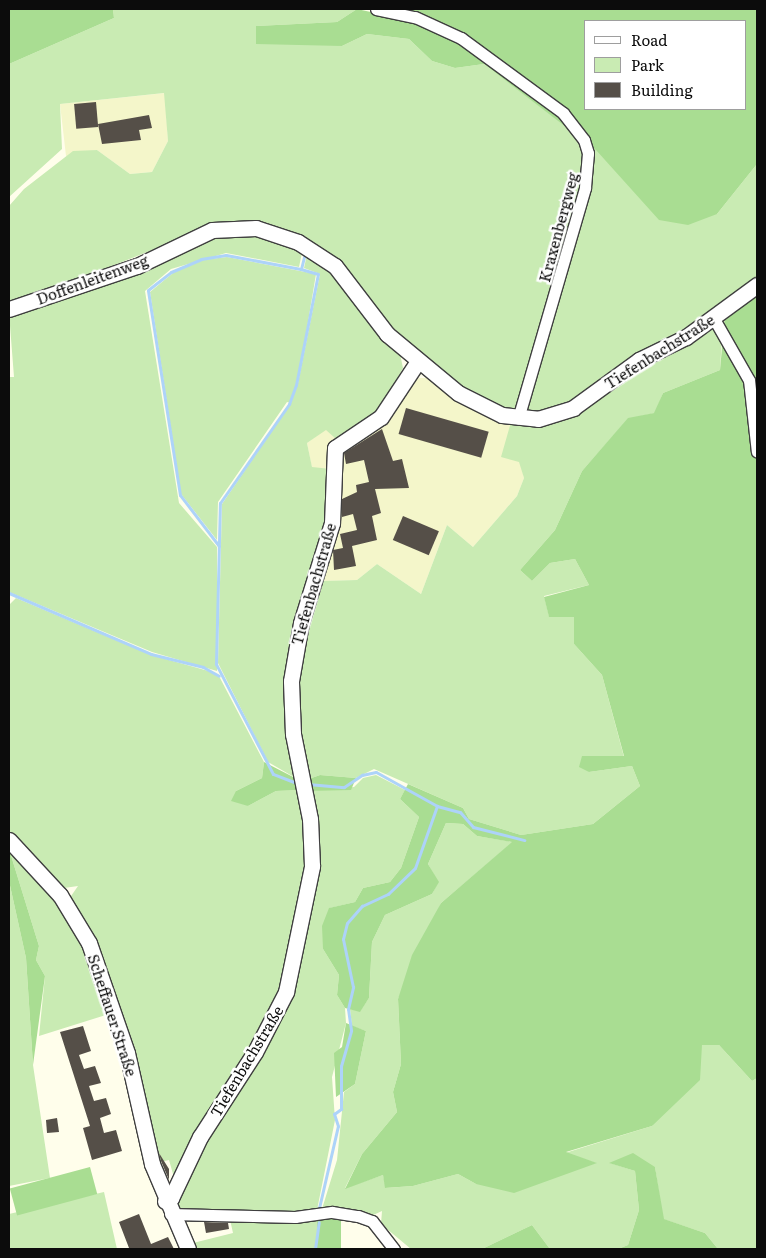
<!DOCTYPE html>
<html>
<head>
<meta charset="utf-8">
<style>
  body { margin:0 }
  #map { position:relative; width:766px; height:1258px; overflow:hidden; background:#fffeeb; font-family:Literata,serif }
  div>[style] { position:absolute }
  .farmland>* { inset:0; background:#f4f6ca }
  .green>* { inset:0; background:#c9ebb3 }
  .forest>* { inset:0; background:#a9dd92; transform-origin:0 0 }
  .stream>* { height:3px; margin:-1.5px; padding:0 1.5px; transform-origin:1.5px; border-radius:1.5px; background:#add3f9 }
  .building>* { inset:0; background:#554f48; transform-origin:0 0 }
  .roads { filter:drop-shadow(1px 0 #3f3f3f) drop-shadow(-1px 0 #3f3f3f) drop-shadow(0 1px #3f3f3f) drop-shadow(0 -1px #3f3f3f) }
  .minor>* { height:11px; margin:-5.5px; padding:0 5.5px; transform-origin:5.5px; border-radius:5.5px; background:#fff }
  .tertiary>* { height:15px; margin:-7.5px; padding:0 7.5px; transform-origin:7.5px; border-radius:7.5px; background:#fff }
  span { translate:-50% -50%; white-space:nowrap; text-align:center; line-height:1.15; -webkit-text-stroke:5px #fff; paint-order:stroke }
  .street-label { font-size:15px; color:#0c0c0c }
  .frame { position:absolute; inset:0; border:10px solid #0c0c0c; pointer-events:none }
  .legend { position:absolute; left:584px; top:20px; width:162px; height:90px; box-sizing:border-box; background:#fff; border:1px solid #9e9e9e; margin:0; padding:6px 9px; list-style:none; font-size:15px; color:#0c0c0c }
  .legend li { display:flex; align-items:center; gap:10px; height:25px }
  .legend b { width:25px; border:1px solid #9e9e9e }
</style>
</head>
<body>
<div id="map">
  <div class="farmland">
    <i style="clip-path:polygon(165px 93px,168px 141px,152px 172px,130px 174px,97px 150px,66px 156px,60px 104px)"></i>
    <i style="clip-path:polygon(420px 378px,431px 378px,511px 422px,524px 478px,517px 496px,473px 547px,447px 525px,421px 594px,377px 564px,357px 580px,321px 581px,331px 469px,312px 468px,307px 443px,326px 429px,336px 439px,407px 381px)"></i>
  </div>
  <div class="green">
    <i style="clip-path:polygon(113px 9px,357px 9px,337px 22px,256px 26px,342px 46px,367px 34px,409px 39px,432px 61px,455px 68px,484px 64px,579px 136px,586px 165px,519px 405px,511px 412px,481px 402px,408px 350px,313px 246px,210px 227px,9px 307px,9px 206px,24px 189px,73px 151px,97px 150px,130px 174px,152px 172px,168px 141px,164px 93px,60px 104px,62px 149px,9px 197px,9px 64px,114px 18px)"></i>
    <i style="clip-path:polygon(589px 144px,717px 214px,757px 164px,757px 280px,565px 408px,526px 415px,569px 257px)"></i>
    <i style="clip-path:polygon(236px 230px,303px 248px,299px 267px,226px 253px,171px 269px,145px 291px,179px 503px,217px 547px,217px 671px,152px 652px,9px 592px,9px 377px,14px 377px,9px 313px,185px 243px)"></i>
    <i style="clip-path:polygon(308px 250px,319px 257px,399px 349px,403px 368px,378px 414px,336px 439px,326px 430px,307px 443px,312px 467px,331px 469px,327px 527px,297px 622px,299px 780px,268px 762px,218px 663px,222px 504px,291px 403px,287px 402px,218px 502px,217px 540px,181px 494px,150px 292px,173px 273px,202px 260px,227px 257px,316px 274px,297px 388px,320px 274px,304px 268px)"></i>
    <i style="clip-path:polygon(712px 327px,722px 338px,720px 370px,663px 393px,655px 413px,628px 419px,582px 471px,555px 530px,520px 570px,532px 581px,550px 563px,575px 559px,589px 585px,544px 596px,549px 616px,574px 617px,574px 644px,602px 675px,624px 757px,583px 756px,589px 772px,632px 766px,640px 786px,593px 824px,521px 835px,469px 819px,463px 808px,374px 769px,356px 778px,320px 775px,306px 780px,296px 735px,297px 653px,321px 581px,357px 580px,377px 564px,421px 594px,447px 525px,473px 547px,517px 496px,524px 478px,519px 462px,501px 457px,511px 422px,528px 424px)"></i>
    <i style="clip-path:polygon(16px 598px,151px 655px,212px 672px,220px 678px,264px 762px,262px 778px,236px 791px,248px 806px,276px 791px,302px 790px,310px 849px,282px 993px,175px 1181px,169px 1160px,156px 1163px,69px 899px,78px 886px,64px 888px,9px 836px,9px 605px)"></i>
    <i style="clip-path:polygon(376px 775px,405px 790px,400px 799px,419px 817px,401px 868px,390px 882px,363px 888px,355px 902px,330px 908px,323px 949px,339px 975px,337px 995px,345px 1008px,346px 1023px,332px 1077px,335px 1120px,317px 1210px,282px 1214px,179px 1209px,174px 1203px,180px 1183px,258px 1053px,311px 896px,307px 791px,354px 787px,363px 778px)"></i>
    <i style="clip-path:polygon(446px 823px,463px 824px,477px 836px,513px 842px,441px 903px,398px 999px,401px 1064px,393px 1092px,397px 1112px,362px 1154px,345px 1188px,383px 1175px,386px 1188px,413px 1186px,458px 1174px,476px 1184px,596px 1163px,565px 1153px,652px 1126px,702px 1045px,719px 1045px,752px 1081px,757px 1078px,757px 1249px,718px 1249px,705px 1233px,663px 1219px,655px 1167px,610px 1163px,635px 1171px,639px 1210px,628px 1245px,618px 1249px,550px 1249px,532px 1225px,482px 1249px,411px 1249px,381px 1224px,382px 1211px,369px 1217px,322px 1209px,337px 1160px,344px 1092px,355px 1084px,366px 1031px,352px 1026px,350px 1009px,360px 1011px,369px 998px,372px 942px,385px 915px,432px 894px,438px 882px,428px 864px)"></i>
    <i style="clip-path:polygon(9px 849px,64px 905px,101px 987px,99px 998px,104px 999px,109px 1014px,39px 1036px,45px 976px,36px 960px,39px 946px)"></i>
    <i style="clip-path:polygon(9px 881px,26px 958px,33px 1065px,50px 1178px,9px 1186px)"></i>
    <i style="clip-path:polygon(104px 1192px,117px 1249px,9px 1249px,9px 1214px)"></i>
    <i style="clip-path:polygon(229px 1215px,317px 1216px,317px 1249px,191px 1249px,189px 1244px,233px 1233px)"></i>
  </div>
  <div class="forest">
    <i style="clip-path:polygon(9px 9px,113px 9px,114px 18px,9px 64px)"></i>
    <i style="clip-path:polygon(evenodd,357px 9px,407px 20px,410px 9px,757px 9px,757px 164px,717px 214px,688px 225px,659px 220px,596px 150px,484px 64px,455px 68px,432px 61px,409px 39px,367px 34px,342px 46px,256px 44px,256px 26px,337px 22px,357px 9px,585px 21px,745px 21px,745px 109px,585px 109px,585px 21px)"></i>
    <i style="clip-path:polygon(757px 290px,757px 1078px,752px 1081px,719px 1045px,702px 1045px,700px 1080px,652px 1126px,566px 1152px,597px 1163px,514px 1193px,476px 1184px,458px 1174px,413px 1186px,385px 1188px,383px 1175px,345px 1189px,362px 1154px,397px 1112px,393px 1092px,401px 1064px,398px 999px,412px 955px,441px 903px,512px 842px,477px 836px,463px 824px,446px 823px,428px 864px,439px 882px,432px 894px,385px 915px,372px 942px,369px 998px,360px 1012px,345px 1008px,337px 995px,339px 975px,323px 949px,322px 926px,329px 908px,355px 902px,363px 888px,390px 882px,401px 868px,419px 817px,400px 799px,408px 784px,463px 808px,469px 819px,521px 835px,593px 824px,640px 786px,632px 766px,589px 772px,579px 767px,582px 756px,624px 756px,602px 675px,574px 644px,574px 617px,549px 617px,544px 597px,589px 585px,575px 559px,550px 563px,532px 581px,520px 570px,555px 530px,582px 471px,628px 418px,654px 413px,663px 393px,720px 370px,725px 314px)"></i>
    <i style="clip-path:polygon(264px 762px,299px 780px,302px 790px,276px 791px,248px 806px,231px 801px,236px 791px,262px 778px)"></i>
    <i style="clip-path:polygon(320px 775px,356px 778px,351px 790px,307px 791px,306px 780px)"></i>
    <i style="clip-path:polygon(9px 849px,39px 946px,36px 960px,45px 976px,33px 1065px,26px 958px,9px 881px)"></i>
    <i style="clip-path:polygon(346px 1023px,366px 1031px,355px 1084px,336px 1097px,334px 1053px,342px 1047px)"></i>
    <i style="clip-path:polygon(633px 1153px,655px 1167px,664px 1219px,705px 1233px,718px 1249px,618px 1249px,628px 1245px,639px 1210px,635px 1171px,609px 1163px)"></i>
    <i style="left:90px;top:1167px;width:28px;height:83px;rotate:75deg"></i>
    <i style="left:317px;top:1216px;width:24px;height:33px"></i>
    <i style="clip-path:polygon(532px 1225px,550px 1249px,482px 1249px)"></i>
  </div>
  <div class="stream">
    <i style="left:219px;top:546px;width:64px;rotate:-127.4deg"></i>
    <i style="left:180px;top:495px;width:207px;rotate:-98.9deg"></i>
    <i style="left:148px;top:290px;width:29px;rotate:-38deg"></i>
    <i style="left:171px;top:272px;width:33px;rotate:-23deg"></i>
    <i style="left:201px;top:259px;width:25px;rotate:-9deg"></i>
    <i style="left:226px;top:255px;width:76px;rotate:10.6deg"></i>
    <i style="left:9px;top:593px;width:155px;rotate:23.2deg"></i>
    <i style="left:151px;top:654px;width:54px;rotate:14deg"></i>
    <i style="left:203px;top:667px;width:18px;rotate:29deg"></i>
    <i style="left:299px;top:784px;width:28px;rotate:-159deg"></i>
    <i style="left:273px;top:774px;width:124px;rotate:-117.4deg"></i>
    <i style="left:216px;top:664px;width:161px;rotate:-88.6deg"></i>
    <i style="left:220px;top:503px;width:121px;rotate:-55.1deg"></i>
    <i style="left:289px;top:404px;width:20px;rotate:-70deg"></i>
    <i style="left:296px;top:385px;width:113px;rotate:-78.8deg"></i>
    <i style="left:318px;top:274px;width:18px;rotate:-164deg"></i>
    <i style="left:301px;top:269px;width:16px;rotate:-76deg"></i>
    <i style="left:308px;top:784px;width:36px;rotate:5deg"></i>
    <i style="left:344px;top:787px;width:22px;rotate:-34deg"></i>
    <i style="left:362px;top:775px;width:14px;rotate:-12deg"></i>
    <i style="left:376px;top:772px;width:70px;rotate:29.1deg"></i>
    <i style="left:437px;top:806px;width:24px;rotate:15deg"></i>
    <i style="left:460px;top:812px;width:20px;rotate:49deg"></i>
    <i style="left:473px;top:827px;width:53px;rotate:14.3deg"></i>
    <i style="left:319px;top:1208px;width:84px;rotate:-77deg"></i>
    <i style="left:338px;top:1126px;width:13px;rotate:-108deg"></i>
    <i style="left:334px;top:1114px;width:9px;rotate:-36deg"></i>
    <i style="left:341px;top:1109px;width:43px;rotate:-90deg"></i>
    <i style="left:341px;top:1066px;width:37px;rotate:-74deg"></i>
    <i style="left:351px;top:1030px;width:21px;rotate:-98deg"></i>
    <i style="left:348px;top:1009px;width:23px;rotate:-77deg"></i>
    <i style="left:353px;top:987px;width:49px;rotate:-101.8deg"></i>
    <i style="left:343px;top:939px;width:16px;rotate:-76deg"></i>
    <i style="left:347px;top:923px;width:23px;rotate:-49deg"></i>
    <i style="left:362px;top:906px;width:29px;rotate:-25deg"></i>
    <i style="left:388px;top:894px;width:37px;rotate:-44deg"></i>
    <i style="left:415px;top:868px;width:66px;rotate:-70.5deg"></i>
    <i style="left:315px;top:1249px;width:27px;rotate:-82deg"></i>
  </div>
  <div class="building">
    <i style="left:96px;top:102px;width:25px;height:22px;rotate:85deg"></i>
    <i style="clip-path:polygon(149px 115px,152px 128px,139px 130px,141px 140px,102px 144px,98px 124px)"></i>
    <i style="left:406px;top:408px;width:86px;height:27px;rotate:16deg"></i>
    <i style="clip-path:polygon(382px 429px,393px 461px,402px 459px,409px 488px,375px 489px,381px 513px,372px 516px,377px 540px,352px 546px,356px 566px,334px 570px,333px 550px,343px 548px,340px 534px,357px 530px,353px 514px,342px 517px,342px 499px,357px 492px,356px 485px,369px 482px,364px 460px,346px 464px,344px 453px)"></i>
    <i style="left:403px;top:516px;width:39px;height:26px;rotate:23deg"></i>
    <i style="clip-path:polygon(83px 1026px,91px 1051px,79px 1055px,84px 1069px,95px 1066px,101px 1083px,89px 1086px,94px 1101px,106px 1098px,111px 1114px,100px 1118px,104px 1133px,116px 1130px,122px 1151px,92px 1160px,83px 1128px,90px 1126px,60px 1032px)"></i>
    <i style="clip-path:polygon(57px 1118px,59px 1132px,47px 1133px,46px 1120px)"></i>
    <i style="clip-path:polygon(159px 1153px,169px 1169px,169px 1180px,161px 1161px)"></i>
    <i style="clip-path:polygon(139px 1214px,151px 1244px,168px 1237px,174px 1249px,129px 1248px,119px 1222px)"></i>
    <i style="clip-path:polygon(204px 1222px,228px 1223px,229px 1229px,206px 1233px)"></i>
  </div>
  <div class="roads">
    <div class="minor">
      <i style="left:376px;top:9px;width:40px;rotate:12deg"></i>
      <i style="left:415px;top:17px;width:51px;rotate:24.5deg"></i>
      <i style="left:461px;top:38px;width:127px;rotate:36.3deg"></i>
      <i style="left:563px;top:113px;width:34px;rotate:52deg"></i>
      <i style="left:584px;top:140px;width:14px;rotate:73deg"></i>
      <i style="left:588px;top:153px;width:35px;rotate:95deg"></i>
      <i style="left:585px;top:188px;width:240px;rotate:106.2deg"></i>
      <i style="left:713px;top:317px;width:73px;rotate:60.3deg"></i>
      <i style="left:749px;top:380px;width:72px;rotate:83.7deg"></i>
      <i style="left:170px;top:1214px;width:125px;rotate:1.4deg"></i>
      <i style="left:295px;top:1217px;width:37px;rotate:-8deg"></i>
      <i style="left:332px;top:1212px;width:26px;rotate:9deg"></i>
      <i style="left:358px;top:1216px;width:15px;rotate:20deg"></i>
      <i style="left:372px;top:1221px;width:36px;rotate:52deg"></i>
    </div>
    <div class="tertiary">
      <i style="left:9px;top:309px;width:135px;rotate:-18.6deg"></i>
      <i style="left:137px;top:266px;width:83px;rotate:-25.6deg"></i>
      <i style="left:212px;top:230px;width:44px;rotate:-2.6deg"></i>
      <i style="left:256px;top:228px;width:44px;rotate:18.4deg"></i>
      <i style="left:298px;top:242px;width:44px;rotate:33deg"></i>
      <i style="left:335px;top:266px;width:86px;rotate:52.6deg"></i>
      <i style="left:387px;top:334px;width:92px;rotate:39.7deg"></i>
      <i style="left:458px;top:393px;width:49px;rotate:26.6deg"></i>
      <i style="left:502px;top:415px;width:36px;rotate:6deg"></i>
      <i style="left:538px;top:419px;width:37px;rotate:-17deg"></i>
      <i style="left:573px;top:408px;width:82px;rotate:-36deg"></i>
      <i style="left:639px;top:360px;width:52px;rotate:-26.1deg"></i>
      <i style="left:686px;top:337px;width:88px;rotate:-36.2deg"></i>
      <i style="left:9px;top:840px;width:75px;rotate:47.2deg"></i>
      <i style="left:60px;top:895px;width:56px;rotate:58.9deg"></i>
      <i style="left:89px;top:943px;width:116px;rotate:70.9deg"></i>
      <i style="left:127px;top:1053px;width:114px;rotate:77.3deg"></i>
      <i style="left:152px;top:1164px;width:92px;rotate:67deg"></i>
      <i style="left:165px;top:1201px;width:7px;rotate:-27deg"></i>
      <i style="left:171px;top:1198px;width:68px;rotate:-64.6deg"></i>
      <i style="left:200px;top:1137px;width:101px;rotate:-57.1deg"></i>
      <i style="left:255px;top:1052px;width:68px;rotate:-62.7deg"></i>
      <i style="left:286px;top:992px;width:129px;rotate:-78.3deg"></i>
      <i style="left:312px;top:866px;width:47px;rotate:-92.4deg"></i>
      <i style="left:310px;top:819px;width:87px;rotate:-101.3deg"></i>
      <i style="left:293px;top:734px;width:53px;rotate:-92.2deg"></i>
      <i style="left:291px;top:681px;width:59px;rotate:-80.2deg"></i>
      <i style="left:301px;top:623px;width:105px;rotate:-72.8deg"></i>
      <i style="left:332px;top:523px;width:75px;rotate:-87.7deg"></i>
      <i style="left:335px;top:448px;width:55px;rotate:-34deg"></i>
      <i style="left:381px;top:417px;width:67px;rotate:-56.5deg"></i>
    </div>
  </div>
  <div class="street-label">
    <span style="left:558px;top:227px;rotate:-75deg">Kraxenbergweg</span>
    <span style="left:92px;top:279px;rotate:-20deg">Doffenleitenweg</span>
    <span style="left:659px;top:351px;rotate:-32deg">Tiefenbachstraße</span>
    <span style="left:313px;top:584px;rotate:-74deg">Tiefenbachstraße</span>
    <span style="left:113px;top:1015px;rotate:72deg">Scheffauer Straße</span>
    <span style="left:246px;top:1061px;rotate:-59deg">Tiefenbachstraße</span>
  </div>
  <div class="frame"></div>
  <ul class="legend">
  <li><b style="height:6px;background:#fff"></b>Road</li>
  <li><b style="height:14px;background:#c9ebb3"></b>Park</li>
  <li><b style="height:14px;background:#554f48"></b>Building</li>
  </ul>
</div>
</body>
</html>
